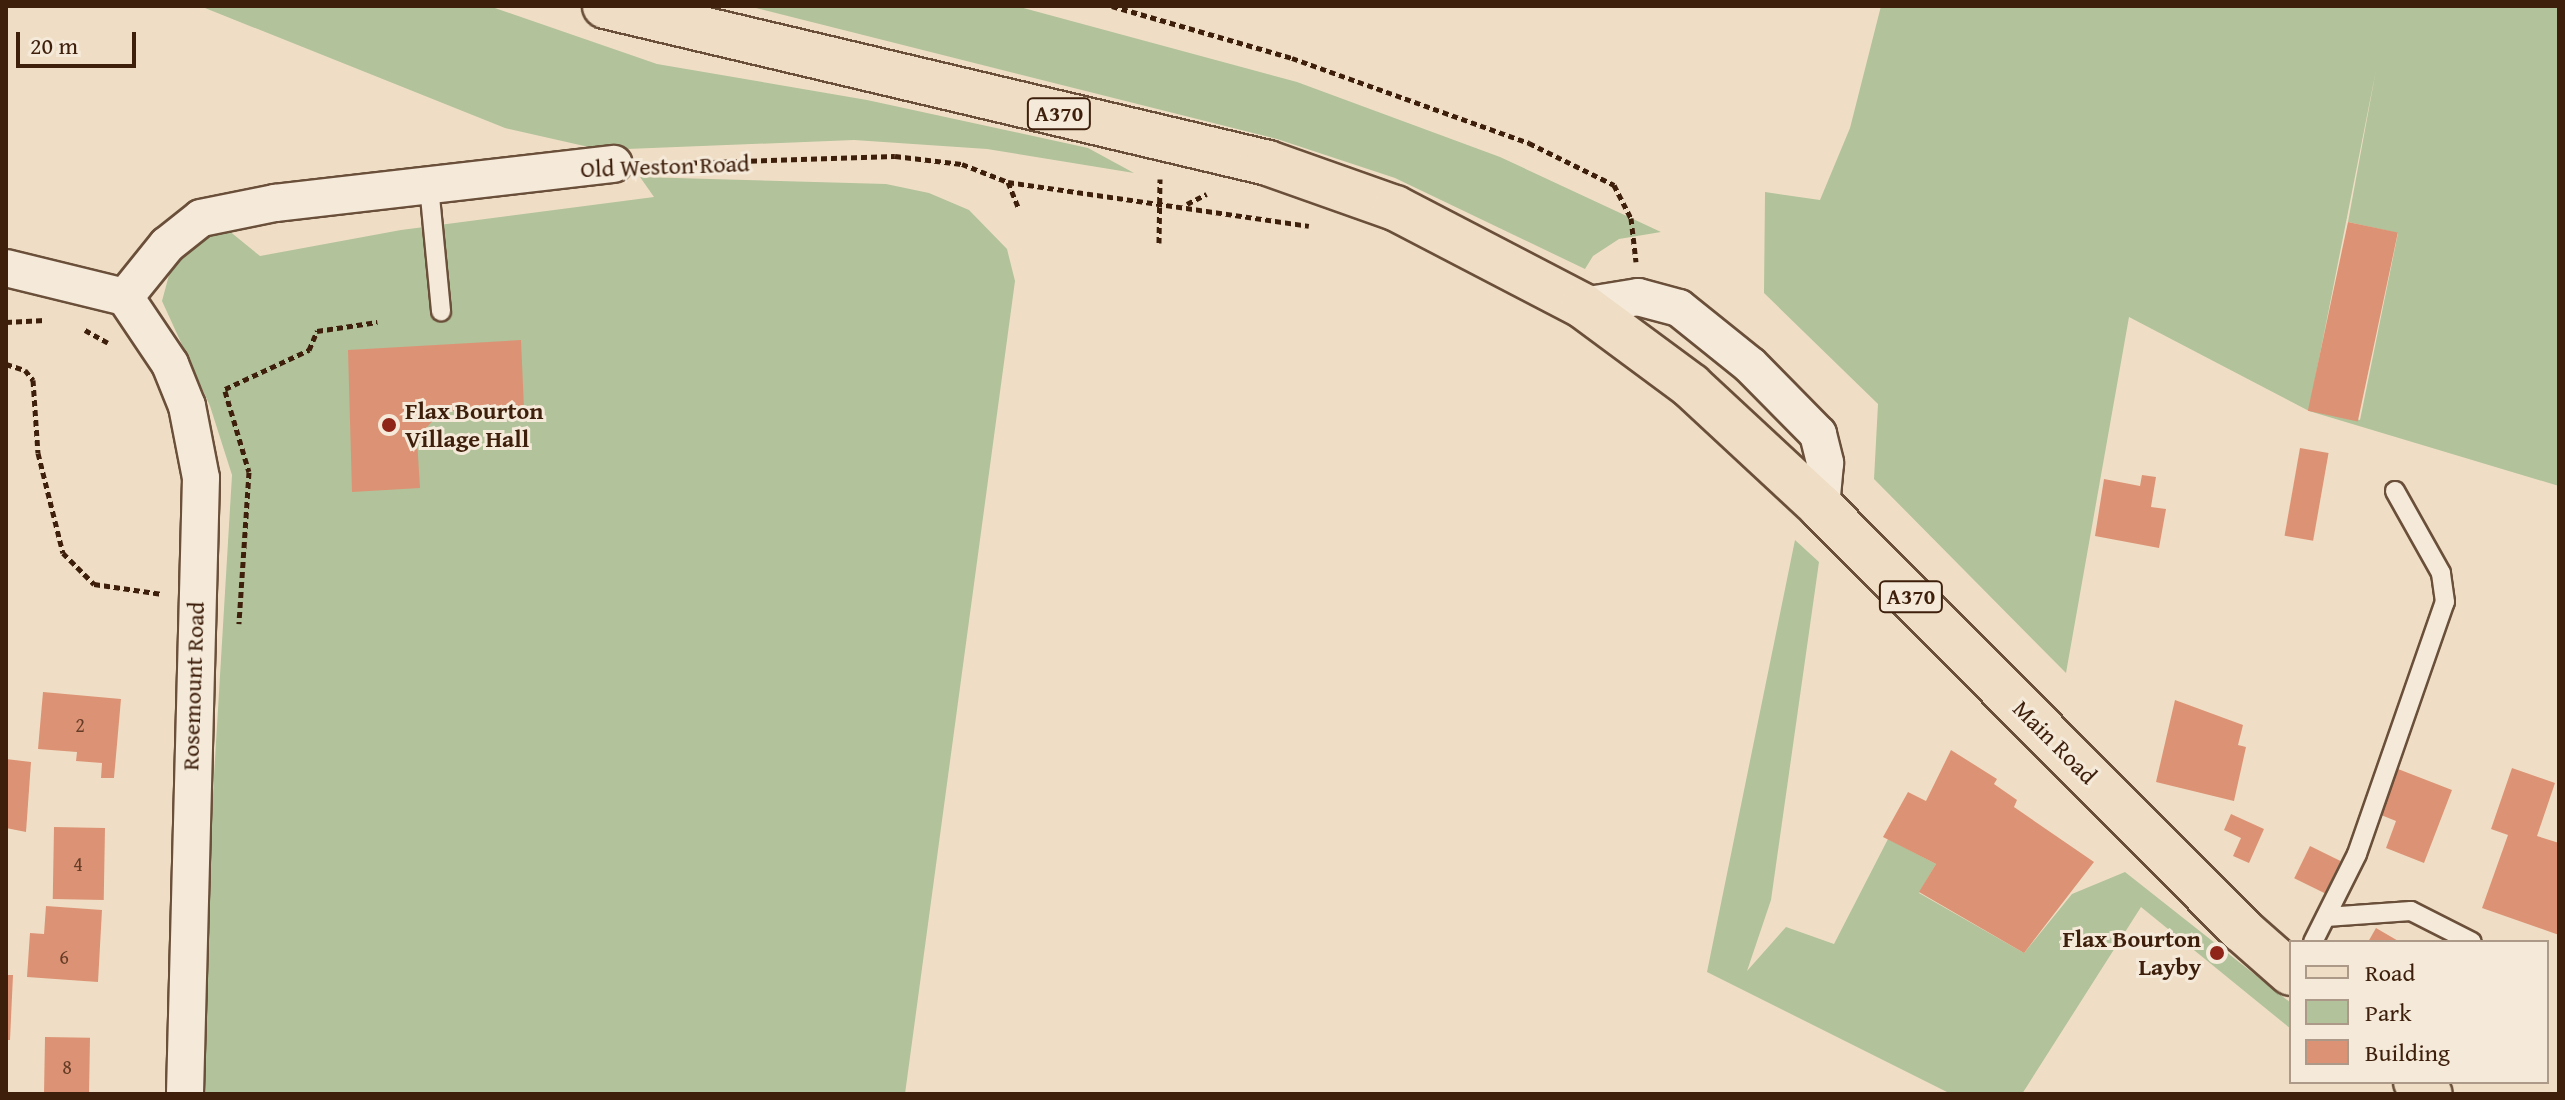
<!DOCTYPE html>
<html>
<head>
<meta charset="utf-8">
<style>
  body { margin:0 }
  #map { position:relative; width:2565px; height:1100px; overflow:hidden; background:#efdec5; font-family:"Gentium Book Plus",serif }
  div>[style] { position:absolute }
  .green>* { inset:0; background:#b2c29a }
  .building>* { inset:0; background:#dc9375; transform-origin:0 0 }
  .path>* { height:5px; margin-top:-2.5px; transform-origin:0; background:repeating-linear-gradient(90deg,#3e1f0c 0 6px,transparent 0 10px) }
  .roads { filter:drop-shadow(2px 0 #6a4f3a) drop-shadow(-2px 0 #6a4f3a) drop-shadow(0 2px #6a4f3a) drop-shadow(0 -2px #6a4f3a) }
  .lane>* { height:18px; margin:-9px; padding:0 9px; transform-origin:9px; border-radius:9px; background:#f5ead9 }
  .street>* { height:36px; margin:-18px; padding:0 18px; transform-origin:18px; border-radius:18px; background:#f5ead9 }
  .primary>* { height:44px; margin:-22px; padding:0 22px; transform-origin:22px; border-radius:22px; background:#efdec5 }
  .dots>* { width:22px; height:22px; translate:-50% -50%; box-sizing:border-box; border:4px solid #f5ead9; border-radius:50% }
  span { translate:-50% -50%; white-space:nowrap; text-align:center; line-height:1.15; -webkit-text-stroke:6px #f5ead9; paint-order:stroke }
  .number-label { font-size:20px; color:#663c26 }
  .number-label span { -webkit-text-stroke-width:0 }
  .shield-label span { padding:2px 6px; background:#f5ead9; border:2px solid; border-radius:6px; -webkit-text-stroke-width:0 }
  .shield-label { font-size:22px; color:#3e1f0c; font-weight:700 }
  .street-label { font-size:24px; color:#3e1f0c }
  .poi-label { font-size:24px; color:#3e1f0c; font-weight:700 }
  .left { translate:0 -50%; text-align:left }
  .right { translate:-100% -50%; text-align:right }
  .frame { position:absolute; inset:0; border:8px solid #3e1f0c; pointer-events:none }
  .legend { position:absolute; left:2289px; top:940px; width:260px; height:144px; box-sizing:border-box; background:#f5ead9; border:2px solid #ac9987; margin:0; padding:10px 14px; list-style:none; font-size:24px; color:#3e1f0c }
  .legend li { display:flex; align-items:center; gap:16px; height:40px }
  .legend b { width:40px; border:2px solid #ac9987 }
  .scale { position:absolute; left:16px; top:32px; width:120px; height:36px; box-sizing:border-box; border:4px solid #3e1f0c; border-top:0; padding-left:10px; font-size:24px; line-height:28px; white-space:nowrap; color:#3e1f0c; -webkit-text-stroke:6px #f5ead9; paint-order:stroke }
</style>
</head>
<body>
<div id="map">
  <div class="green">
    <i style="clip-path:polygon(200px 6px,489px 6px,657px 64px,867px 100px,1088px 148px,1134px 173px,987px 149px,854px 140px,602px 150px,505px 128px)"></i>
    <i style="clip-path:polygon(748px 6px,1016px 6px,1297px 82px,1500px 157px,1661px 232px,1619px 239px,1593px 256px,1585px 269px,1395px 178px,1277px 139px)"></i>
    <i style="clip-path:polygon(evenodd,1881px 6px,2559px 6px,2559px 486px,2309px 411px,2129px 317px,2066px 673px,1874px 479px,1878px 404px,1764px 293px,1765px 192px,1820px 200px,1850px 128px,1881px 6px,2376px 70px,2348px 222px,2398px 233px,2360px 420px,2309px 410px,2376px 70px)"></i>
    <i style="clip-path:polygon(640px 177px,886px 184px,929px 193px,969px 210px,1007px 249px,1015px 281px,905px 1094px,195px 1094px,232px 475px,210px 406px,162px 301px,173px 260px,201px 236px,228px 230px,260px 256px,401px 230px,654px 197px)"></i>
    <i style="clip-path:polygon(1795px 540px,1819px 562px,1771px 900px,1747px 971px,1786px 927px,1834px 944px,1888px 839px,1936px 864px,1919px 893px,2024px 953px,2072px 894px,2125px 872px,2291px 1003px,2291px 1029px,2141px 907px,2022px 1094px,1951px 1094px,1707px 972px)"></i>
  </div>
  <div class="building">
    <i style="left:2348px;top:222px;width:51px;height:193px;rotate:12deg"></i>
    <i style="clip-path:polygon(521px 340px,524px 409px,441px 411px,417px 439px,420px 488px,352px 492px,348px 350px)"></i>
    <i style="left:2300px;top:448px;width:29px;height:89px;rotate:10deg"></i>
    <i style="clip-path:polygon(2142px 475px,2156px 477px,2151px 507px,2166px 509px,2159px 548px,2095px 536px,2104px 479px,2140px 486px)"></i>
    <i style="clip-path:polygon(43px 692px,121px 699px,114px 778px,101px 778px,102px 763px,76px 761px,77px 752px,38px 749px)"></i>
    <i style="clip-path:polygon(2175px 700px,2243px 725px,2238px 745px,2246px 747px,2234px 801px,2156px 782px)"></i>
    <i style="clip-path:polygon(1951px 750px,1997px 779px,1994px 784px,2017px 800px,2014px 807px,2094px 862px,2024px 953px,1919px 892px,1936px 864px,1883px 837px,1908px 792px,1926px 801px)"></i>
    <i style="clip-path:polygon(6px 759px,31px 762px,26px 832px,6px 828px)"></i>
    <i style="clip-path:polygon(2512px 768px,2555px 783px,2537px 836px,2559px 843px,2559px 935px,2482px 908px,2508px 835px,2491px 829px)"></i>
    <i style="clip-path:polygon(2398px 769px,2452px 790px,2424px 863px,2386px 848px,2396px 821px,2381px 815px)"></i>
    <i style="clip-path:polygon(2231px 814px,2264px 829px,2249px 863px,2233px 856px,2241px 838px,2224px 830px)"></i>
    <i style="left:54px;top:827px;width:51px;height:72px;rotate:1deg"></i>
    <i style="left:2310px;top:846px;width:34px;height:36px;rotate:26deg"></i>
    <i style="clip-path:polygon(46px 906px,102px 910px,98px 982px,27px 977px,30px 933px,44px 934px)"></i>
    <i style="clip-path:polygon(2376px 928px,2400px 942px,2368px 942px)"></i>
    <i style="clip-path:polygon(6px 975px,13px 975px,10px 1040px,6px 1040px)"></i>
    <i style="left:45px;top:1037px;width:45px;height:57px;rotate:1deg"></i>
  </div>
  <div class="path">
    <i style="left:1112px;top:6px;width:187px;rotate:16.1deg"></i>
    <i style="left:1292px;top:58px;width:252px;rotate:19.7deg"></i>
    <i style="left:1529px;top:143px;width:95px;rotate:26.3deg"></i>
    <i style="left:1614px;top:185px;width:37px;rotate:63deg"></i>
    <i style="left:1631px;top:218px;width:44px;rotate:83.5deg"></i>
    <i style="left:651px;top:164px;width:244px;rotate:-1.9deg"></i>
    <i style="left:895px;top:156px;width:67px;rotate:6.8deg"></i>
    <i style="left:962px;top:164px;width:49px;rotate:21.4deg"></i>
    <i style="left:1008px;top:182px;width:304px;rotate:8.3deg"></i>
    <i style="left:1008px;top:182px;width:29px;rotate:68deg"></i>
    <i style="left:1187px;top:204px;width:22px;rotate:-27deg"></i>
    <i style="left:1159px;top:243px;width:64px;rotate:-89.1deg"></i>
    <i style="left:6px;top:322px;width:39px;rotate:-3deg"></i>
    <i style="left:85px;top:330px;width:26px;rotate:29deg"></i>
    <i style="left:6px;top:364px;width:20px;rotate:18deg"></i>
    <i style="left:25px;top:370px;width:13px;rotate:51deg"></i>
    <i style="left:33px;top:380px;width:73px;rotate:86.1deg"></i>
    <i style="left:38px;top:453px;width:103px;rotate:76deg"></i>
    <i style="left:63px;top:553px;width:44px;rotate:45deg"></i>
    <i style="left:94px;top:584px;width:69px;rotate:8.4deg"></i>
    <i style="left:225px;top:389px;width:93px;rotate:-24.9deg"></i>
    <i style="left:309px;top:350px;width:21px;rotate:-67deg"></i>
    <i style="left:317px;top:331px;width:61px;rotate:-8.5deg"></i>
    <i style="left:225px;top:391px;width:84px;rotate:73.5deg"></i>
    <i style="left:249px;top:472px;width:152px;rotate:93.8deg"></i>
  </div>
  <div class="roads">
    <div class="lane">
      <i style="left:429px;top:186px;width:126px;rotate:84.5deg"></i>
      <i style="left:2326px;top:917px;width:85px;rotate:-4deg"></i>
      <i style="left:2411px;top:911px;width:68px;rotate:26.9deg"></i>
      <i style="left:2313px;top:942px;width:98px;rotate:-63.4deg"></i>
      <i style="left:2357px;top:854px;width:267px;rotate:-70.8deg"></i>
      <i style="left:2445px;top:602px;width:29px;rotate:-98deg"></i>
      <i style="left:2441px;top:573px;width:94px;rotate:-119.3deg"></i>
    </div>
    <div class="street">
      <i style="left:6px;top:268px;width:122px;rotate:13.7deg"></i>
      <i style="left:125px;top:297px;width:81px;rotate:56.1deg"></i>
      <i style="left:170px;top:364px;width:45px;rotate:68deg"></i>
      <i style="left:187px;top:406px;width:73px;rotate:79deg"></i>
      <i style="left:201px;top:478px;width:616px;rotate:91.49deg"></i>
      <i style="left:125px;top:297px;width:67px;rotate:-51.1deg"></i>
      <i style="left:167px;top:245px;width:43px;rotate:-38.5deg"></i>
      <i style="left:201px;top:218px;width:76px;rotate:-11.5deg"></i>
      <i style="left:275px;top:203px;width:341px;rotate:-6.6deg"></i>
      <i style="left:1583px;top:306px;width:56px;rotate:-9.3deg"></i>
      <i style="left:1638px;top:297px;width:42px;rotate:15deg"></i>
      <i style="left:1679px;top:308px;width:91px;rotate:38.8deg"></i>
      <i style="left:1750px;top:365px;width:97px;rotate:45.4deg"></i>
      <i style="left:1818px;top:434px;width:30px;rotate:76deg"></i>
      <i style="left:1825px;top:463px;width:44px;rotate:95.2deg"></i>
    </div>
    <div class="primary">
      <i style="left:605px;top:6px;width:681px;rotate:13.32deg"></i>
      <i style="left:1268px;top:163px;width:135px;rotate:19.5deg"></i>
      <i style="left:1395px;top:208px;width:212px;rotate:27.5deg"></i>
      <i style="left:1583px;top:306px;width:134px;rotate:36.5deg"></i>
      <i style="left:1691px;top:386px;width:178px;rotate:42.9deg"></i>
      <i style="left:1821px;top:507px;width:597px;rotate:45.14deg"></i>
      <i style="left:2242px;top:930px;width:65px;rotate:41.3deg"></i>
      <i style="left:2416px;top:1082px;width:18px;rotate:41deg"></i>
    </div>
  </div>
  <div class="dots">
    <i style="left:389px;top:425px;background:#8f2418"></i>
    <i style="left:2217px;top:953px;background:#8f2418"></i>
  </div>
  <div class="number-label">
    <span style="left:80px;top:724px">2</span>
    <span style="left:78px;top:863px">4</span>
    <span style="left:64px;top:956px">6</span>
    <span style="left:67px;top:1066px">8</span>
  </div>
  <div class="shield-label">
    <span style="left:1059px;top:114px">A370</span>
    <span style="left:1911px;top:597px">A370</span>
  </div>
  <div class="street-label">
    <span style="left:665px;top:166px;rotate:-2deg">Old Weston Road</span>
    <span style="left:193px;top:686px;rotate:-88deg">Rosemount Road</span>
    <span style="left:2055px;top:742px;rotate:45deg">Main Road</span>
  </div>
  <div class="poi-label">
    <span class="left" style="left:405px;top:425px">Flax Bourton<br>Village Hall</span>
    <span class="right" style="left:2201px;top:953px">Flax Bourton<br>Layby</span>
  </div>
  <div class="frame"></div>
  <ul class="legend">
  <li><b style="height:10px;background:#efdec5"></b>Road</li>
  <li><b style="height:22px;background:#b2c29a"></b>Park</li>
  <li><b style="height:22px;background:#dc9375"></b>Building</li>
  </ul>
  <div class="scale">20 m</div>
</div>
</body>
</html>
